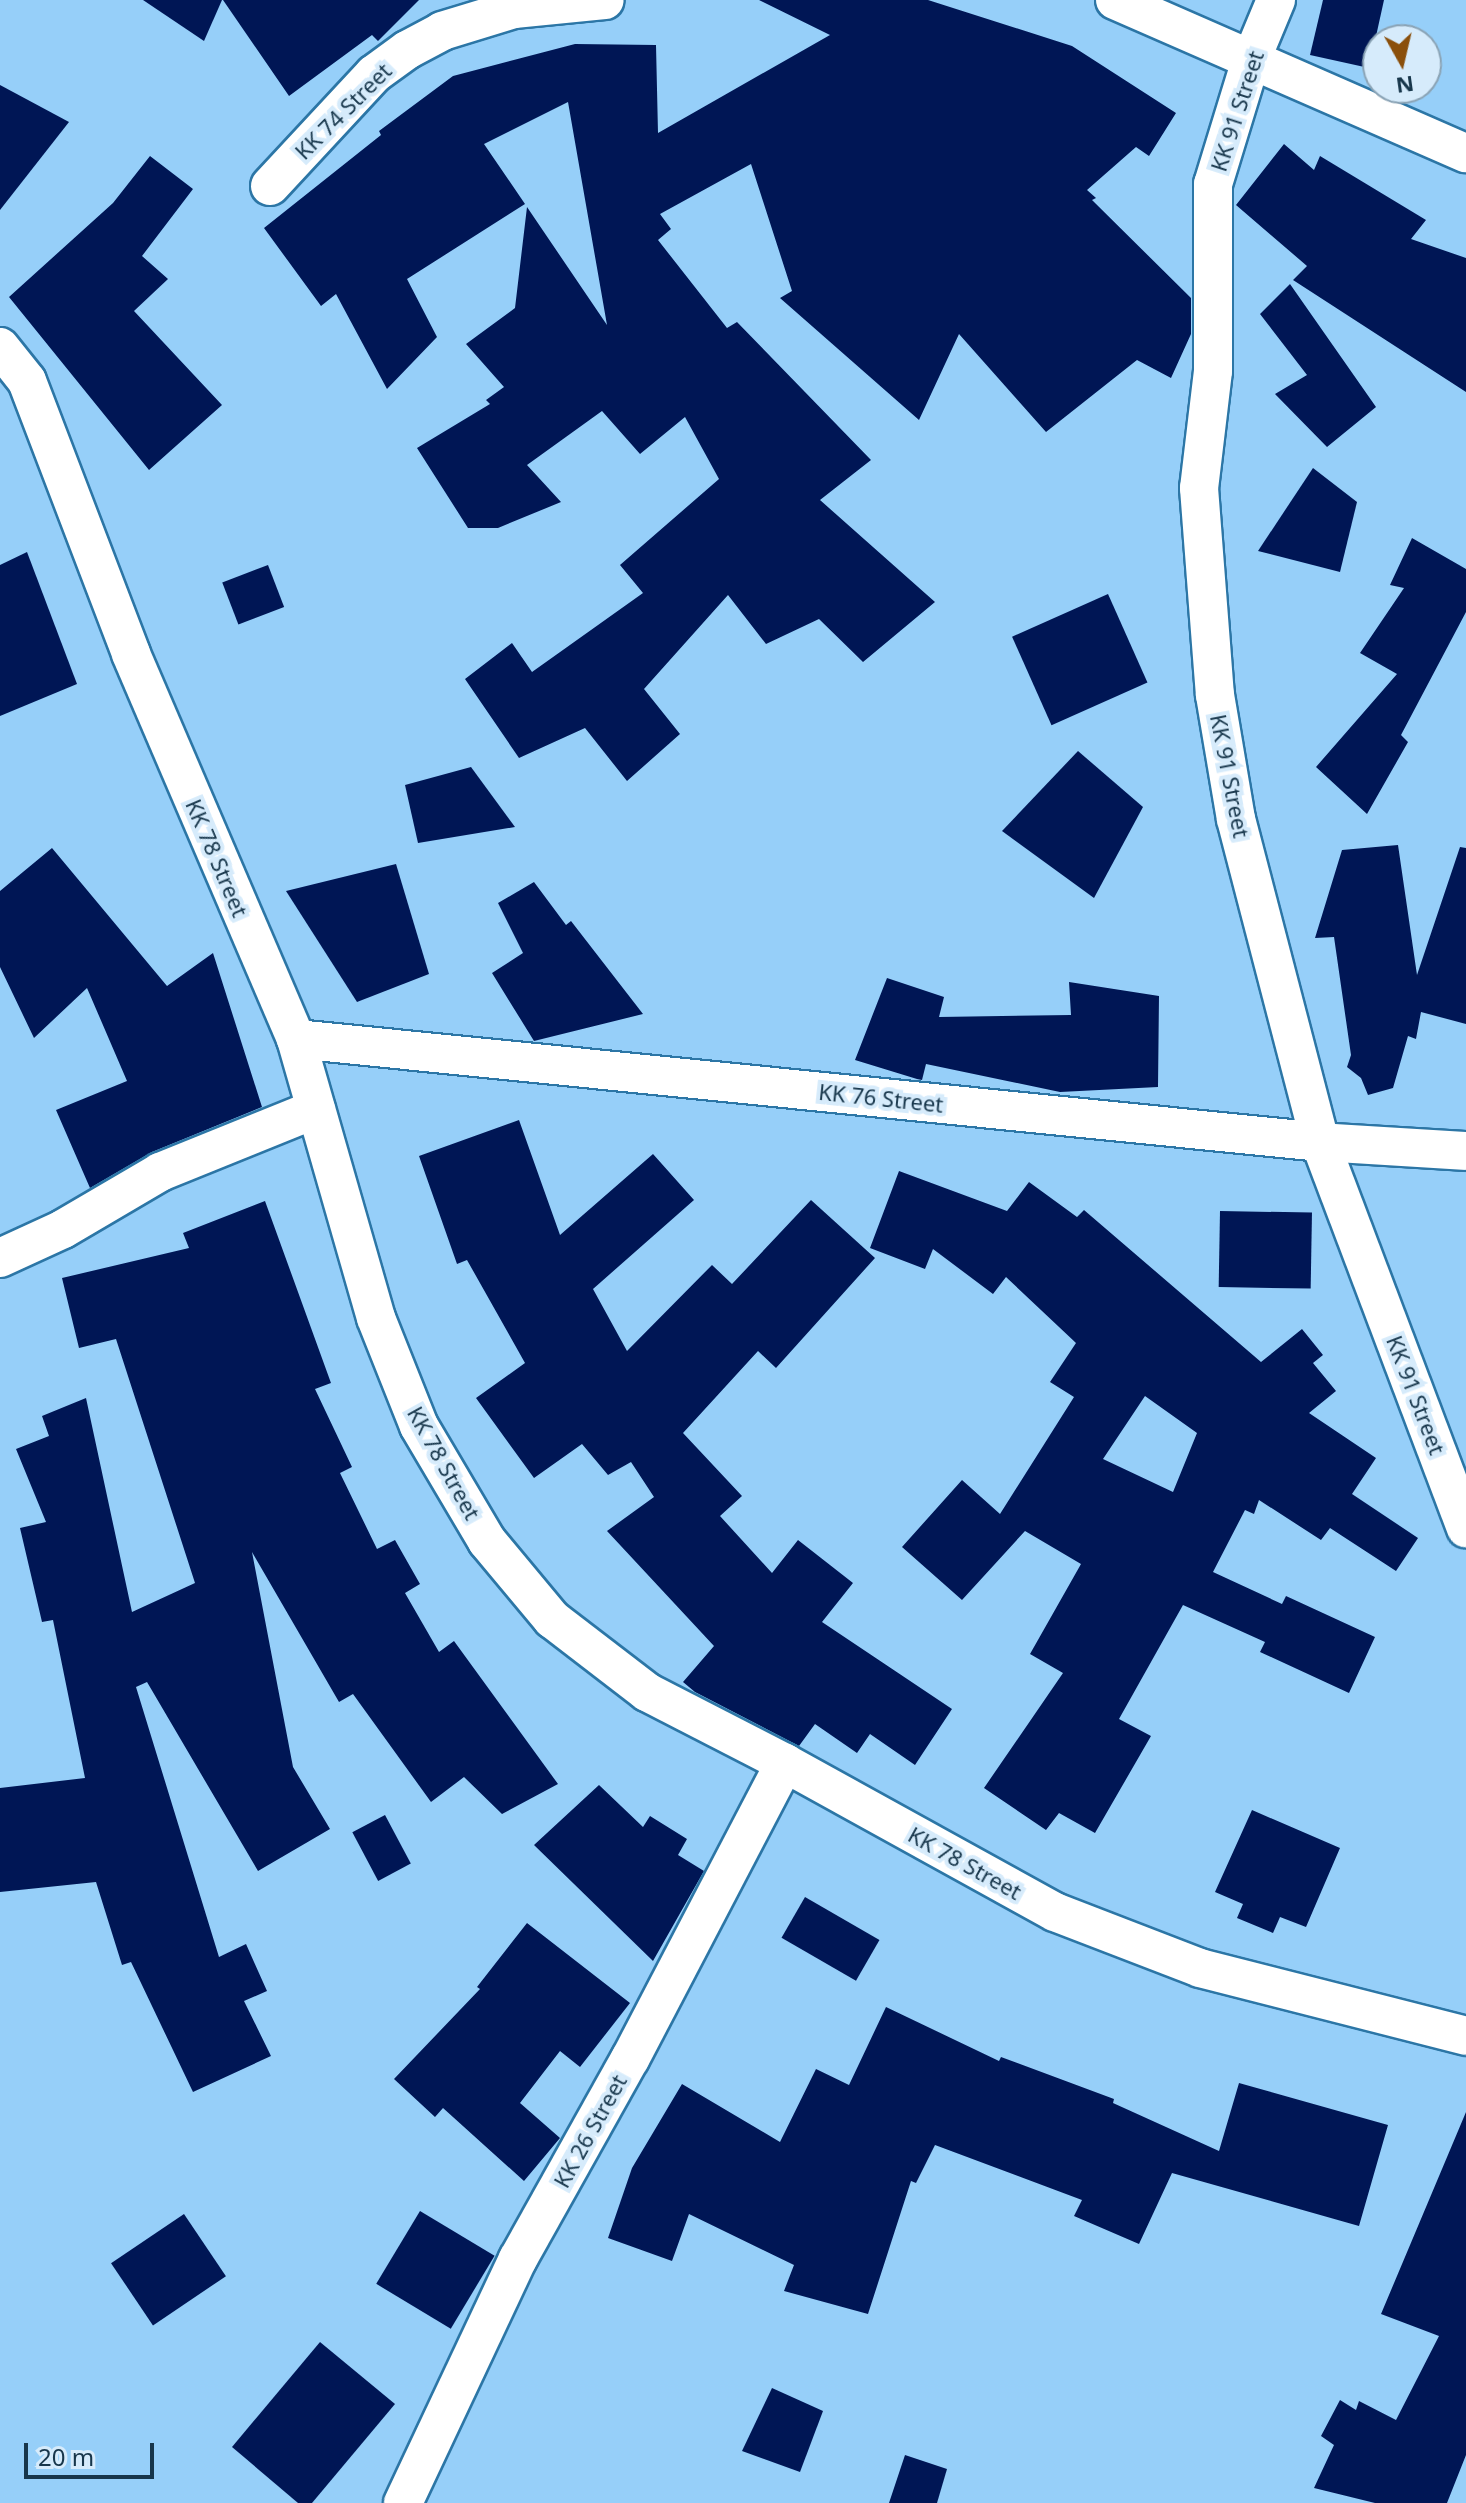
<!DOCTYPE html>
<html>
<head>
<meta charset="utf-8">
<style>
  body { margin:0 }
  #map { position:relative; width:1466px; height:2503px; overflow:hidden; background:#96cff9; font-family:"Noto Sans",sans-serif }
  div>[style] { position:absolute }
  .building>* { inset:0; background:#001655; transform-origin:0 0 }
  .roads { filter:drop-shadow(2px 0 #2c76a6) drop-shadow(-2px 0 #2c76a6) drop-shadow(0 2px #2c76a6) drop-shadow(0 -2px #2c76a6) }
  .minor>* { height:38px; margin:-19px; padding:0 19px; transform-origin:19px; border-radius:19px; background:#fff }
  span { translate:-50% -50%; white-space:nowrap; text-align:center; line-height:1.15; -webkit-text-stroke:8px #d6ebfb; paint-order:stroke }
  .street-label { font-size:22px; color:#17364b }
  .north { position:absolute; left:1362px; top:24px; width:80px; height:80px; box-sizing:border-box; background:#d6ebfb; border:2px solid #8aa3b5; border-radius:50%; rotate:172deg; font-size:22px; font-weight:700; line-height:32px; text-align:center; color:#17364b }
  .north::after { content:''; display:block; margin:auto; width:28px; height:36px; background:#8a4f0b; clip-path:polygon(50% 0,100% 100%,50% 72%,0 100%) }
  .scale { position:absolute; left:24px; top:2443px; width:130px; height:36px; box-sizing:border-box; border:4px solid #17364b; border-top:0; padding-left:10px; font-size:24px; line-height:28px; white-space:nowrap; color:#17364b; -webkit-text-stroke:6px #d6ebfb; paint-order:stroke }
</style>
</head>
<body>
<div id="map">
  <div class="building">
    <i style="clip-path:polygon(143px 0,222px 0,204px 41px)"></i>
    <i style="clip-path:polygon(223px 0,419px 0,378px 41px,372px 35px,289px 96px)"></i>
    <i style="clip-path:polygon(759px 0,928px 0,1072px 46px,1176px 113px,1149px 156px,1136px 147px,1087px 190px,1096px 198px,1092px 200px,1191px 298px,1191px 334px,1171px 378px,1137px 360px,1046px 432px,959px 334px,919px 420px,780px 298px,792px 291px,751px 164px,660px 214px,671px 229px,658px 240px,727px 328px,737px 322px,871px 460px,820px 500px,935px 602px,863px 662px,819px 619px,766px 644px,728px 595px,644px 689px,680px 734px,627px 781px,585px 728px,519px 758px,465px 679px,512px 643px,532px 672px,643px 593px,620px 565px,719px 479px,685px 417px,640px 454px,602px 411px,527px 465px,561px 502px,498px 528px,468px 528px,417px 448px,490px 404px,486px 400px,504px 387px,466px 344px,515px 308px,527px 207px,607px 325px,568px 102px,484px 144px,525px 204px,407px 279px,437px 337px,387px 389px,336px 294px,321px 306px,264px 228px,381px 135px,379px 131px,453px 76px,575px 44px,656px 45px,658px 133px,830px 35px)"></i>
    <i style="clip-path:polygon(1323px 0,1384px 0,1369px 68px,1310px 55px)"></i>
    <i style="clip-path:polygon(0 85px,69px 122px,0 210px)"></i>
    <i style="clip-path:polygon(1284px 144px,1314px 170px,1320px 156px,1426px 220px,1411px 239px,1466px 258px,1466px 392px,1293px 280px,1307px 266px,1236px 205px)"></i>
    <i style="clip-path:polygon(150px 156px,193px 189px,142px 256px,168px 279px,134px 311px,222px 405px,149px 470px,9px 297px,113px 203px)"></i>
    <i style="clip-path:polygon(1290px 284px,1376px 407px,1327px 447px,1275px 394px,1307px 375px,1260px 314px)"></i>
    <i style="clip-path:polygon(1313px 468px,1357px 502px,1340px 572px,1258px 551px)"></i>
    <i style="clip-path:polygon(1412px 538px,1466px 569px,1466px 612px,1401px 735px,1408px 742px,1367px 814px,1316px 767px,1397px 674px,1360px 653px,1404px 588px,1390px 585px)"></i>
    <i style="clip-path:polygon(27px 552px,77px 684px,0 716px,0 565px)"></i>
    <i style="left:268px;top:565px;width:45px;height:49px;rotate:69deg"></i>
    <i style="left:1108px;top:594px;width:97px;height:105px;rotate:66deg"></i>
    <i style="clip-path:polygon(1078px 751px,1143px 807px,1094px 898px,1002px 831px)"></i>
    <i style="clip-path:polygon(471px 767px,515px 827px,418px 843px,405px 785px)"></i>
    <i style="clip-path:polygon(1398px 845px,1417px 975px,1460px 847px,1466px 848px,1466px 1024px,1421px 1012px,1416px 1039px,1408px 1036px,1393px 1088px,1368px 1095px,1361px 1078px,1347px 1067px,1351px 1055px,1334px 937px,1315px 938px,1342px 850px)"></i>
    <i style="clip-path:polygon(52px 848px,167px 986px,213px 953px,262px 1107px,152px 1152px,90px 1188px,56px 1110px,127px 1081px,87px 988px,34px 1038px,0 967px,0 891px)"></i>
    <i style="clip-path:polygon(396px 864px,429px 974px,357px 1002px,286px 891px)"></i>
    <i style="clip-path:polygon(534px 882px,566px 925px,571px 921px,643px 1014px,534px 1041px,492px 973px,523px 953px,498px 903px)"></i>
    <i style="clip-path:polygon(887px 978px,944px 997px,939px 1017px,1071px 1015px,1069px 982px,1159px 996px,1158px 1087px,1060px 1092px,926px 1064px,922px 1080px,917px 1079px,855px 1060px)"></i>
    <i style="clip-path:polygon(519px 1120px,560px 1235px,653px 1154px,694px 1200px,593px 1289px,627px 1351px,712px 1265px,732px 1284px,811px 1200px,875px 1258px,776px 1368px,758px 1351px,683px 1433px,742px 1496px,720px 1516px,772px 1573px,798px 1540px,853px 1583px,822px 1622px,952px 1709px,915px 1765px,870px 1734px,857px 1753px,815px 1724px,799px 1746px,695px 1692px,683px 1682px,714px 1646px,607px 1531px,654px 1497px,631px 1462px,608px 1475px,582px 1444px,534px 1478px,476px 1398px,525px 1363px,467px 1260px,457px 1264px,419px 1156px)"></i>
    <i style="clip-path:polygon(evenodd,899px 1171px,1007px 1211px,1029px 1182px,1077px 1217px,1084px 1210px,1261px 1362px,1302px 1329px,1323px 1355px,1313px 1363px,1336px 1391px,1309px 1413px,1376px 1458px,1352px 1494px,1418px 1538px,1396px 1571px,1330px 1528px,1321px 1540px,1259px 1500px,1254px 1514px,1245px 1510px,1213px 1572px,1282px 1604px,1286px 1596px,1375px 1637px,1349px 1693px,1260px 1652px,1265px 1642px,1183px 1605px,1119px 1719px,1151px 1736px,1095px 1833px,1059px 1813px,1046px 1830px,984px 1788px,1063px 1673px,1030px 1654px,1081px 1564px,1025px 1531px,962px 1600px,902px 1547px,962px 1480px,1000px 1514px,1074px 1397px,1050px 1382px,1076px 1343px,1006px 1277px,993px 1294px,933px 1249px,925px 1269px,870px 1248px,899px 1171px,1145px 1396px,1197px 1433px,1173px 1492px,1103px 1459px,1145px 1396px)"></i>
    <i style="clip-path:polygon(265px 1201px,331px 1383px,315px 1389px,352px 1467px,340px 1473px,377px 1549px,395px 1540px,420px 1584px,405px 1593px,439px 1652px,454px 1641px,558px 1784px,502px 1814px,464px 1777px,431px 1802px,353px 1694px,339px 1702px,252px 1552px,293px 1767px,330px 1829px,258px 1871px,147px 1682px,136px 1687px,219px 1957px,246px 1944px,267px 1991px,244px 2001px,271px 2056px,193px 2092px,131px 1962px,122px 1965px,96px 1882px,0 1892px,0 1788px,85px 1778px,53px 1620px,42px 1622px,20px 1528px,46px 1522px,16px 1449px,49px 1436px,42px 1416px,86px 1398px,132px 1612px,195px 1583px,116px 1339px,79px 1348px,62px 1278px,189px 1248px,183px 1233px)"></i>
    <i style="left:1220px;top:1211px;width:92px;height:76px;rotate:1deg"></i>
    <i style="clip-path:polygon(599px 1785px,643px 1827px,650px 1816px,687px 1839px,678px 1855px,704px 1871px,653px 1961px,534px 1845px)"></i>
    <i style="clip-path:polygon(1252px 1810px,1340px 1848px,1306px 1927px,1280px 1917px,1273px 1933px,1237px 1918px,1243px 1904px,1215px 1892px)"></i>
    <i style="left:385px;top:1815px;width:55px;height:37px;rotate:62deg"></i>
    <i style="left:805px;top:1897px;width:86px;height:47px;rotate:30deg"></i>
    <i style="clip-path:polygon(527px 1923px,630px 2003px,580px 2067px,560px 2051px,520px 2103px,560px 2138px,524px 2181px,443px 2108px,435px 2117px,394px 2079px,480px 1989px,477px 1987px)"></i>
    <i style="clip-path:polygon(886px 2007px,999px 2061px,1001px 2057px,1114px 2099px,1113px 2103px,1219px 2151px,1239px 2083px,1388px 2125px,1359px 2226px,1172px 2173px,1139px 2244px,1074px 2216px,1082px 2200px,935px 2145px,916px 2183px,911px 2181px,868px 2314px,784px 2291px,794px 2265px,689px 2214px,672px 2261px,608px 2238px,632px 2168px,682px 2084px,780px 2142px,816px 2069px,849px 2085px)"></i>
    <i style="clip-path:polygon(1466px 2112px,1466px 2455px,1447px 2503px,1375px 2503px,1314px 2488px,1334px 2445px,1321px 2436px,1340px 2400px,1356px 2410px,1359px 2401px,1396px 2420px,1439px 2336px,1381px 2314px)"></i>
    <i style="left:420px;top:2211px;width:87px;height:85px;rotate:31deg"></i>
    <i style="left:184px;top:2214px;width:75px;height:88px;rotate:56deg"></i>
    <i style="clip-path:polygon(320px 2342px,395px 2404px,312px 2503px,298px 2503px,232px 2447px)"></i>
    <i style="clip-path:polygon(772px 2388px,823px 2411px,800px 2472px,742px 2451px)"></i>
    <i style="clip-path:polygon(905px 2455px,947px 2469px,937px 2503px,889px 2503px)"></i>
  </div>
  <div class="roads">
    <div class="minor">
      <i style="left:1115px;top:0;width:383px;rotate:23.6deg"></i>
      <i style="left:1276px;top:0;width:65px;rotate:112.6deg"></i>
      <i style="left:1251px;top:60px;width:130px;rotate:107deg"></i>
      <i style="left:1213px;top:184px;width:187px;rotate:90deg"></i>
      <i style="left:1213px;top:371px;width:118px;rotate:96.8deg"></i>
      <i style="left:1199px;top:488px;width:208px;rotate:85.6deg"></i>
      <i style="left:1215px;top:695px;width:126px;rotate:80.4deg"></i>
      <i style="left:1236px;top:819px;width:334px;rotate:75.4deg"></i>
      <i style="left:1320px;top:1142px;width:413px;rotate:69.3deg"></i>
      <i style="left:270px;top:186px;width:153px;rotate:-47.1deg"></i>
      <i style="left:374px;top:74px;width:41px;rotate:-36deg"></i>
      <i style="left:407px;top:50px;width:40px;rotate:-28deg"></i>
      <i style="left:442px;top:31px;width:75px;rotate:-17deg"></i>
      <i style="left:514px;top:9px;width:91px;rotate:-5.6deg"></i>
      <i style="left:0;top:347px;width:43px;rotate:51.5deg"></i>
      <i style="left:27px;top:381px;width:292px;rotate:69.1deg"></i>
      <i style="left:131px;top:654px;width:419px;rotate:66.8deg"></i>
      <i style="left:296px;top:1039px;width:290px;rotate:74deg"></i>
      <i style="left:376px;top:1318px;width:116px;rotate:68.3deg"></i>
      <i style="left:419px;top:1426px;width:134px;rotate:59.4deg"></i>
      <i style="left:487px;top:1541px;width:102px;rotate:50.2deg"></i>
      <i style="left:552px;top:1619px;width:120px;rotate:37.5deg"></i>
      <i style="left:647px;top:1692px;width:155px;rotate:27.2deg"></i>
      <i style="left:785px;top:1763px;width:308px;rotate:28.9deg"></i>
      <i style="left:1055px;top:1912px;width:155px;rotate:21.1deg"></i>
      <i style="left:1200px;top:1968px;width:275px;rotate:14.3deg"></i>
      <i style="left:296px;top:1039px;width:1029px;rotate:5.74deg"></i>
      <i style="left:1320px;top:1142px;width:146px;rotate:3.5deg"></i>
      <i style="left:0;top:1258px;width:69px;rotate:-24.7deg"></i>
      <i style="left:63px;top:1229px;width:113px;rotate:-30.4deg"></i>
      <i style="left:160px;top:1172px;width:168px;rotate:-22deg"></i>
      <i style="left:403px;top:2503px;width:270px;rotate:-64.8deg"></i>
      <i style="left:518px;top:2259px;width:229px;rotate:-60.8deg"></i>
      <i style="left:630px;top:2059px;width:334px;rotate:-62.4deg"></i>
    </div>
  </div>
  <div class="street-label">
    <span style="left:343px;top:111px;rotate:-45deg">KK 74 Street</span>
    <span style="left:1237px;top:111px;rotate:-72deg">KK 91 Street</span>
    <span style="left:1230px;top:776px;rotate:79deg">KK 91 Street</span>
    <span style="left:217px;top:858px;rotate:67deg">KK 78 Street</span>
    <span style="left:881px;top:1098px;rotate:6deg">KK 76 Street</span>
    <span style="left:1416px;top:1395px;rotate:69deg">KK 91 Street</span>
    <span style="left:444px;top:1463px;rotate:61deg">KK 78 Street</span>
    <span style="left:965px;top:1863px;rotate:29deg">KK 78 Street</span>
    <span style="left:590px;top:2131px;rotate:-61deg">KK 26 Street</span>
  </div>
  <div class="north">N</div>
  <div class="scale">20 m</div>
</div>
</body>
</html>
